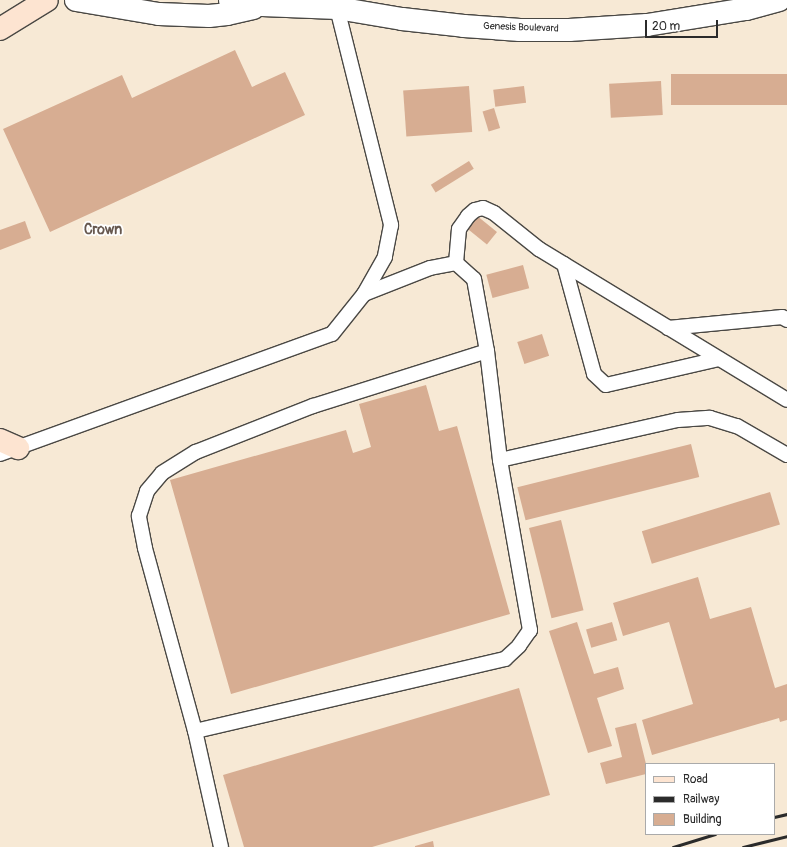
<!DOCTYPE html>
<html>
<head>
<meta charset="utf-8">
<style>
  body { margin:0 }
  #map { position:relative; width:787px; height:847px; overflow:hidden; background:#f7e9d5; font-family:Pangolin,sans-serif }
  div>[style] { position:absolute }
  .building>* { inset:0; background:#d7ad92; transform-origin:0 0 }
  .roads { filter:drop-shadow(1px 0 #4a4844) drop-shadow(-1px 0 #4a4844) drop-shadow(0 1px #4a4844) drop-shadow(0 -1px #4a4844) }
  .lane>* { height:14px; margin:-7px; padding:0 7px; transform-origin:7px; border-radius:7px; background:#fff }
  .street>* { height:22px; margin:-11px; padding:0 11px; transform-origin:11px; border-radius:11px; background:#fff }
  .secondary>* { height:22px; margin:-11px; padding:0 11px; transform-origin:11px; border-radius:11px; background:#fde4d1 }
  .rail>* { height:3px; margin:-1.5px; padding:0 1.5px; transform-origin:1.5px; border-radius:1.5px; background:#2b2b2b }
  span { translate:-50% -50%; white-space:nowrap; text-align:center; line-height:1.15; -webkit-text-stroke:3.5px #fff; paint-order:stroke }
  .street-label { font-size:10px; color:#2b2b2b }
  .district-label { font-size:14px; color:#67584f; font-weight:700 }
  .legend { position:absolute; left:645px; top:763px; width:130px; height:72px; box-sizing:border-box; background:#fff; border:1px solid #aaa; margin:0; padding:5px 7px; list-style:none; font-size:12px; color:#2b2b2b }
  .legend li { display:flex; align-items:center; gap:8px; height:20px }
  .legend b { width:20px; border:1px solid #aaa }
  .scale { position:absolute; left:645px; top:20px; width:73px; height:18px; box-sizing:border-box; border:2px solid #2b2b2b; border-top:0; padding-left:5px; font-size:12px; line-height:14px; white-space:nowrap; color:#2b2b2b; -webkit-text-stroke:3px #fff; paint-order:stroke }
</style>
</head>
<body>
<div id="map">
  <div class="building">
    <i style="clip-path:polygon(235px 50px,252px 87px,285px 72px,305px 115px,50px 232px,3px 129px,122px 75px,132px 98px)"></i>
    <i style="left:787px;top:74px;width:31px;height:116px;rotate:90deg"></i>
    <i style="left:661px;top:81px;width:34px;height:52px;rotate:87deg"></i>
    <i style="left:469px;top:86px;width:46px;height:66px;rotate:86deg"></i>
    <i style="left:524px;top:86px;width:17px;height:31px;rotate:83deg"></i>
    <i style="left:494px;top:108px;width:21px;height:12px;rotate:73deg"></i>
    <i style="left:469px;top:161px;width:9px;height:45px;rotate:58deg"></i>
    <i style="left:476px;top:215px;width:27px;height:16px;rotate:39deg"></i>
    <i style="clip-path:polygon(25px 221px,31px 238px,0 250px,0 230px)"></i>
    <i style="left:523px;top:265px;width:24px;height:38px;rotate:75deg"></i>
    <i style="left:542px;top:334px;width:23px;height:26px;rotate:72deg"></i>
    <i style="clip-path:polygon(426px 385px,439px 431px,457px 426px,510px 614px,231px 694px,170px 480px,346px 430px,353px 453px,371px 447px,359px 404px)"></i>
    <i style="left:691px;top:444px;width:34px;height:179px;rotate:76deg"></i>
    <i style="left:770px;top:492px;width:34px;height:134px;rotate:73deg"></i>
    <i style="left:561px;top:520px;width:93px;height:33px;rotate:76deg"></i>
    <i style="clip-path:polygon(698px 577px,710px 619px,751px 607px,775px 688px,787px 684px,787px 720px,780px 722px,779px 718px,652px 755px,642px 720px,693px 704px,669px 622px,623px 636px,613px 603px)"></i>
    <i style="clip-path:polygon(577px 622px,594px 674px,618px 667px,624px 689px,597px 698px,612px 746px,588px 753px,549px 631px)"></i>
    <i style="left:612px;top:622px;width:19px;height:27px;rotate:74deg"></i>
    <i style="clip-path:polygon(519px 688px,550px 795px,372px 847px,244px 847px,223px 775px)"></i>
    <i style="clip-path:polygon(636px 723px,646px 764px,646px 774px,606px 784px,600px 763px,622px 757px,615px 728px)"></i>
    <i style="clip-path:polygon(433px 841px,434px 847px,415px 847px,415px 846px)"></i>
  </div>
  <div class="roads">
    <div class="lane">
      <i style="left:337px;top:8px;width:224px;rotate:76deg"></i>
      <i style="left:391px;top:225px;width:33px;rotate:101deg"></i>
      <i style="left:385px;top:257px;width:43px;rotate:119.6deg"></i>
      <i style="left:456px;top:263px;width:34px;rotate:-85deg"></i>
      <i style="left:459px;top:229px;width:16px;rotate:-55deg"></i>
      <i style="left:468px;top:216px;width:9px;rotate:-41deg"></i>
      <i style="left:475px;top:210px;width:8px;rotate:-14deg"></i>
      <i style="left:483px;top:208px;width:12px;rotate:24deg"></i>
      <i style="left:494px;top:213px;width:58px;rotate:38.7deg"></i>
      <i style="left:539px;top:249px;width:290px;rotate:31.3deg"></i>
      <i style="left:564px;top:264px;width:114px;rotate:74.7deg"></i>
      <i style="left:594px;top:374px;width:16px;rotate:43deg"></i>
      <i style="left:606px;top:385px;width:116px;rotate:-13deg"></i>
      <i style="left:668px;top:328px;width:115px;rotate:-5.5deg"></i>
      <i style="left:782px;top:317px;width:6px;rotate:31deg"></i>
      <i style="left:0;top:454px;width:353px;rotate:-19.9deg"></i>
      <i style="left:332px;top:334px;width:51px;rotate:-51.3deg"></i>
      <i style="left:364px;top:294px;width:71px;rotate:-21.5deg"></i>
      <i style="left:430px;top:268px;width:26px;rotate:-11deg"></i>
      <i style="left:456px;top:263px;width:24px;rotate:42deg"></i>
      <i style="left:474px;top:279px;width:73px;rotate:79.8deg"></i>
      <i style="left:487px;top:351px;width:110px;rotate:83.2deg"></i>
      <i style="left:500px;top:460px;width:173px;rotate:80deg"></i>
      <i style="left:530px;top:630px;width:19px;rotate:125deg"></i>
      <i style="left:519px;top:646px;width:19px;rotate:137deg"></i>
      <i style="left:505px;top:659px;width:318px;rotate:166.9deg"></i>
      <i style="left:500px;top:460px;width:182px;rotate:-12.7deg"></i>
      <i style="left:678px;top:420px;width:32px;rotate:-4deg"></i>
      <i style="left:710px;top:418px;width:28px;rotate:17deg"></i>
      <i style="left:737px;top:426px;width:58px;rotate:30.1deg"></i>
      <i style="left:221px;top:847px;width:119px;rotate:-102.6deg"></i>
      <i style="left:195px;top:731px;width:190px;rotate:-105.3deg"></i>
      <i style="left:145px;top:548px;width:33px;rotate:-101deg"></i>
      <i style="left:139px;top:516px;width:26px;rotate:-72deg"></i>
      <i style="left:147px;top:491px;width:23px;rotate:-50deg"></i>
      <i style="left:162px;top:473px;width:40px;rotate:-32deg"></i>
      <i style="left:196px;top:452px;width:126px;rotate:-21.5deg"></i>
      <i style="left:313px;top:406px;width:182px;rotate:-17.5deg"></i>
    </div>
    <div class="street">
      <i style="left:76px;top:0;width:84px;rotate:9.6deg"></i>
      <i style="left:159px;top:14px;width:50px;rotate:2.3deg"></i>
      <i style="left:209px;top:16px;width:18px;rotate:-6deg"></i>
      <i style="left:227px;top:14px;width:27px;rotate:-13deg"></i>
      <i style="left:230px;top:0;width:32px;rotate:9deg"></i>
      <i style="left:262px;top:5px;width:75px;rotate:2.3deg"></i>
      <i style="left:337px;top:8px;width:66px;rotate:9.6deg"></i>
      <i style="left:402px;top:19px;width:62px;rotate:6.4deg"></i>
      <i style="left:464px;top:26px;width:56px;rotate:4.1deg"></i>
      <i style="left:520px;top:30px;width:49px"></i>
      <i style="left:569px;top:30px;width:78px;rotate:-3.7deg"></i>
      <i style="left:647px;top:25px;width:100px;rotate:-9.2deg"></i>
      <i style="left:746px;top:9px;width:34px;rotate:-15deg"></i>
    </div>
    <div class="secondary">
      <i style="left:0;top:29px;width:55px;rotate:-31.7deg"></i>
      <i style="left:0;top:440px;width:20px;rotate:24deg"></i>
    </div>
  </div>
  <div class="rail">
    <i style="left:774px;top:817px;width:13px;rotate:-13deg"></i>
    <i style="left:673px;top:847px;width:44px;rotate:-17.2deg"></i>
    <i style="left:743px;top:847px;width:45px;rotate:-14deg"></i>
  </div>
  <div class="street-label">
    <span style="left:521px;top:28px;rotate:2deg">Genesis Boulevard</span>
  </div>
  <div class="district-label">
    <span style="left:103px;top:230px">Crown</span>
  </div>
  <ul class="legend">
  <li><b style="height:5px;background:#fde4d1"></b>Road</li>
  <li><b style="height:5px;background:#2b2b2b"></b>Railway</li>
  <li><b style="height:11px;background:#d7ad92"></b>Building</li>
  </ul>
  <div class="scale">20 m</div>
</div>
</body>
</html>
